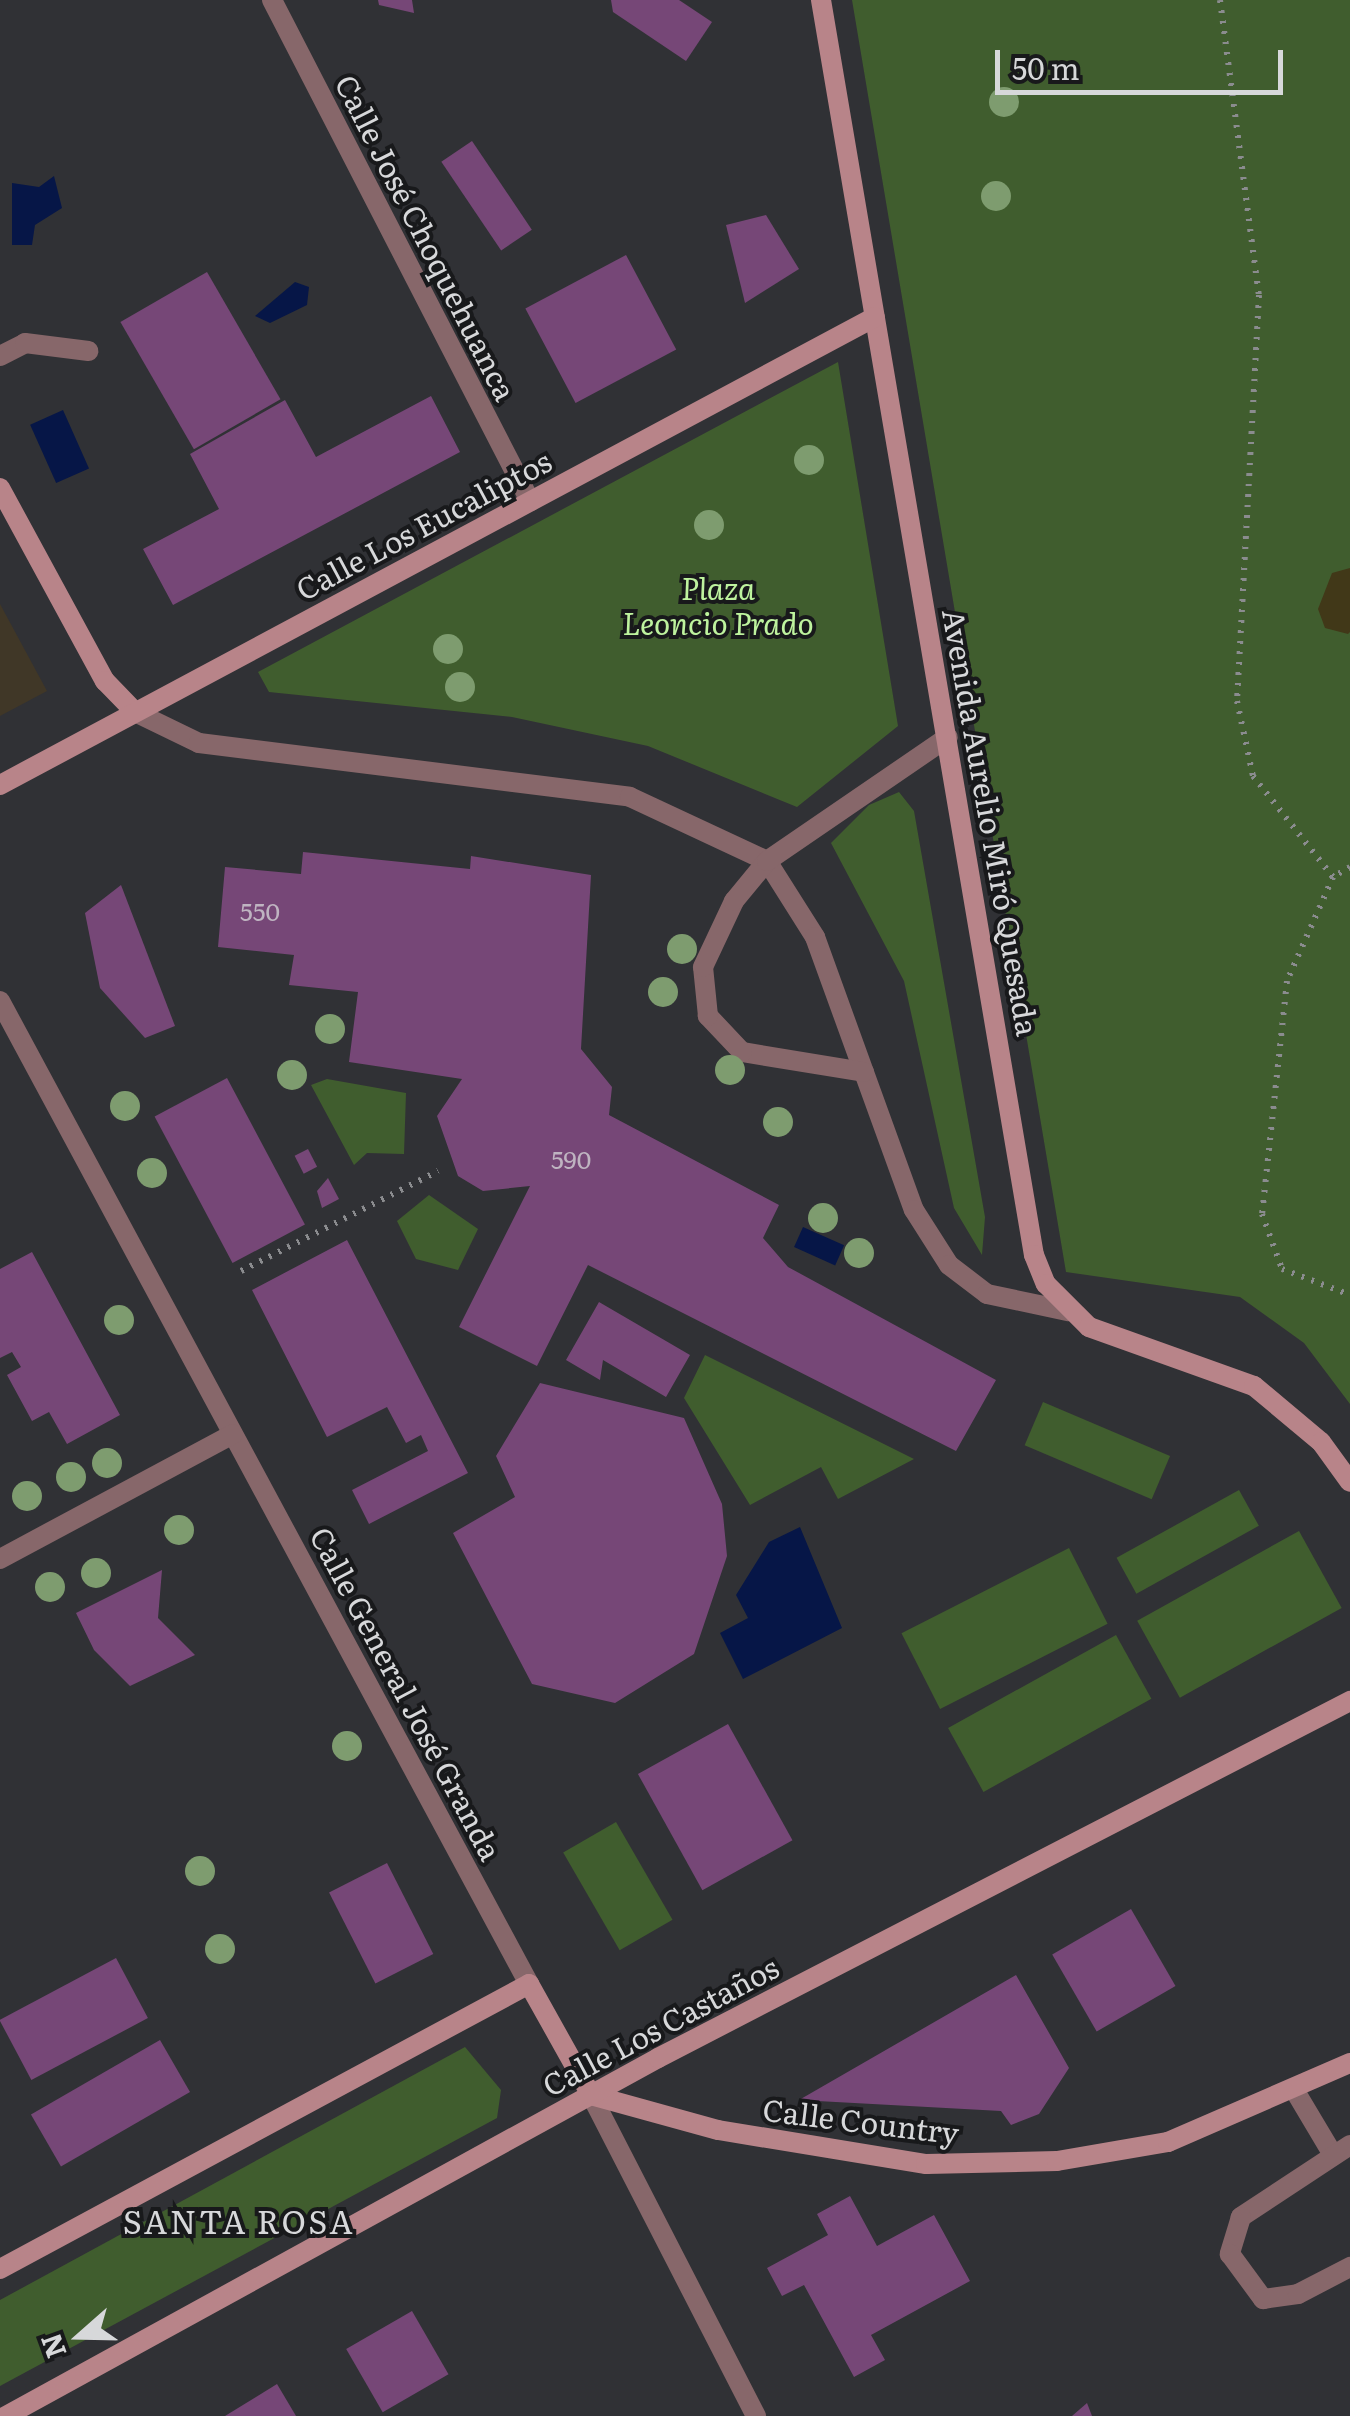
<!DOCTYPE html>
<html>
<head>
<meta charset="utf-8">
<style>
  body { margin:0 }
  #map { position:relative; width:1350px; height:2416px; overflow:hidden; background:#303135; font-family:Literata,serif }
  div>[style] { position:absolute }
  .education>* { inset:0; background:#403727 }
  .green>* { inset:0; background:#405d2e; transform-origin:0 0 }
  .sand>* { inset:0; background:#413818 }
  .water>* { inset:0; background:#061647; transform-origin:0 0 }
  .building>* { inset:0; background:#764777; transform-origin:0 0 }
  .path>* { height:6px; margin-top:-3px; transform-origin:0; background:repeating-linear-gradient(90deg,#8b8c8f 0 2.5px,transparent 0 10.5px) }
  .lane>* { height:20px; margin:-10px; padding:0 10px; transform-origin:10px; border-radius:10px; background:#87676a }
  .street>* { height:20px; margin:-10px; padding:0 10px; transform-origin:10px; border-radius:10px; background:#87676a }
  .secondary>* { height:20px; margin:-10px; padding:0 10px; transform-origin:10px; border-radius:10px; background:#b88489 }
  .trees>* { width:30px; height:30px; margin:-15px; border-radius:50%; background:#7e9c6f }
  span { translate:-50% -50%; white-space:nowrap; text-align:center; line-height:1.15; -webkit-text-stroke:8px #18191b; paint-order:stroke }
  .number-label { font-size:25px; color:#bfb4c1 }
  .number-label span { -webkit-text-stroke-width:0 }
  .street-label { font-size:30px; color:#d7d8da }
  .park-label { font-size:30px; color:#bef39e; font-style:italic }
  .neighbourhood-label { font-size:32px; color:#d7d8da; letter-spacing:2.5px }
  .north { position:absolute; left:30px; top:2286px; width:100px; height:100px; -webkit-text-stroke:8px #18191b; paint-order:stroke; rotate:250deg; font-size:28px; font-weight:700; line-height:40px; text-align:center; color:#d7d8da }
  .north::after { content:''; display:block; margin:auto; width:35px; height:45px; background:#d7d8da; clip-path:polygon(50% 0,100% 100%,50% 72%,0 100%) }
  .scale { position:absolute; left:995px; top:50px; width:288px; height:45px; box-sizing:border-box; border:5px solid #d7d8da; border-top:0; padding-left:12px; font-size:30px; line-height:35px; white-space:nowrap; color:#d7d8da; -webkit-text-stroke:8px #18191b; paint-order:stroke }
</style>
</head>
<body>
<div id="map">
  <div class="education">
    <i style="clip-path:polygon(0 604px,47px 691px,0 716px)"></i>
  </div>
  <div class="green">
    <i style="clip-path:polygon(852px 0,1350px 0,1350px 1404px,1304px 1343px,1240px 1297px,1066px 1272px)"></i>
    <i style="clip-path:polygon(838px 362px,898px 726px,797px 807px,648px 746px,512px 717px,269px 692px,258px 672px)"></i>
    <i style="clip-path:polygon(899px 792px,914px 811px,985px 1217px,982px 1255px,954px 1208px,904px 981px,831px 843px,869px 805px)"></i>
    <i style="clip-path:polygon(327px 1079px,406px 1093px,404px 1154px,367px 1153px,354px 1165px,311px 1085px)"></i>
    <i style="clip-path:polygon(429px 1195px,478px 1229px,458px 1270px,416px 1259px,397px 1221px)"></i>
    <i style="clip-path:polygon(705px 1355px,914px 1459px,838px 1499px,821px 1467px,750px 1505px,684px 1398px)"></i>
    <i style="left:1043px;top:1402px;width:138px;height:47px;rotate:23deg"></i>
    <i style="left:1239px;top:1490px;width:41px;height:140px;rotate:61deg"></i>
    <i style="left:1299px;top:1531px;width:88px;height:185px;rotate:61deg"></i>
    <i style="left:1069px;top:1548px;width:85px;height:188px;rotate:63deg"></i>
    <i style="left:1116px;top:1635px;width:73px;height:192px;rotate:61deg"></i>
    <i style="left:616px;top:1822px;width:113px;height:61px;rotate:60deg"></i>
    <i style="clip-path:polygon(465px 2047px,501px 2090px,497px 2118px,0 2386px,0 2300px)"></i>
  </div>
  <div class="sand">
    <i style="clip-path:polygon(1350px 568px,1350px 632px,1348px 634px,1325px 628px,1318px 609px,1332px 573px)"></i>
  </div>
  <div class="water">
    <i style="clip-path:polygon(54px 176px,62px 208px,35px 225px,32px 245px,12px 245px,12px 183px,39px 187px)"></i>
    <i style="clip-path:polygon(295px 282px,309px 287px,307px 305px,270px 323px,255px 316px)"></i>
    <i style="left:63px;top:410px;width:64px;height:36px;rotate:66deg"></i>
    <i style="left:803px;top:1227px;width:45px;height:22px;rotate:24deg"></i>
    <i style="clip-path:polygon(800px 1527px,842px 1628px,743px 1679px,720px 1633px,748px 1618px,736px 1595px,769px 1542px)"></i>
  </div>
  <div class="building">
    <i style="clip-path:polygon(378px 0,412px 0,414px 13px,379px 5px)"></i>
    <i style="clip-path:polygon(611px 0,679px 0,712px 22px,686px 61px,613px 12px)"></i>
    <i style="left:472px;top:141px;width:107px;height:37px;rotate:56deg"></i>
    <i style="clip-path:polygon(766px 215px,799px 269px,745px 303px,726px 225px)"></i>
    <i style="left:626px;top:255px;width:107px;height:114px;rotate:62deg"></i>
    <i style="left:207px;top:272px;width:147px;height:100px;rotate:60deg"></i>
    <i style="clip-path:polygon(431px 396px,460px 452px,173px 605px,143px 549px,219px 509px,190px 454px,285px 400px,316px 457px)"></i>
    <i style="clip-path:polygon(303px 852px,470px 869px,471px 856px,591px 875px,581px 1049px,612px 1087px,609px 1115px,779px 1205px,763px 1238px,788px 1267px,996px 1380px,956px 1451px,588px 1265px,537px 1366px,459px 1327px,530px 1186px,483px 1191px,458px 1176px,437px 1116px,462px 1079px,349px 1062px,358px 992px,289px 985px,294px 955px,218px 947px,225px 867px,301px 874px)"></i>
    <i style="clip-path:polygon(121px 885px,175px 1026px,145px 1038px,100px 988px,85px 913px)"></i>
    <i style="left:227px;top:1078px;width:166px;height:82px;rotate:62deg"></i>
    <i style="left:308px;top:1149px;width:20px;height:15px;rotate:63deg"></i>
    <i style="clip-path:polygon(328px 1178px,339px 1199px,322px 1208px,317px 1191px)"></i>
    <i style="clip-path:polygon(347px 1240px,468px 1473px,369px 1524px,352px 1490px,428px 1451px,421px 1435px,406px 1443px,387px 1407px,327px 1437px,252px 1290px)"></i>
    <i style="clip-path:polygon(32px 1252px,120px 1415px,67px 1444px,49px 1412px,32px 1421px,7px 1375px,21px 1367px,12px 1352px,0 1358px,0 1269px)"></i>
    <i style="clip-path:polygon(599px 1302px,690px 1355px,666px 1397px,603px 1360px,600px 1380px,566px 1360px)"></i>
    <i style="clip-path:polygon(540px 1383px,684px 1418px,722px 1504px,727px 1556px,694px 1654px,615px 1703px,532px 1684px,453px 1533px,515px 1497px,496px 1456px)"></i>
    <i style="clip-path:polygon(162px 1570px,158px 1618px,195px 1655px,130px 1686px,94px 1650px,76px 1613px)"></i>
    <i style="left:728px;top:1724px;width:133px;height:103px;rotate:61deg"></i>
    <i style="left:387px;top:1863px;width:102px;height:65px;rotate:63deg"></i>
    <i style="left:1131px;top:1909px;width:89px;height:91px;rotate:60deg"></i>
    <i style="left:116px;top:1958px;width:68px;height:132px;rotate:62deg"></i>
    <i style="clip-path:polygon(1016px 1975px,1069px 2068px,1039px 2114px,1011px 2125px,1001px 2111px,799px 2100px)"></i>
    <i style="left:160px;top:2040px;width:60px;height:149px;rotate:60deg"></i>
    <i style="clip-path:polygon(850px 2196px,877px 2246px,934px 2215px,970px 2281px,871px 2335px,885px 2360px,854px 2377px,804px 2285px,782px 2296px,767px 2268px,828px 2235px,817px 2214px)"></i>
    <i style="left:412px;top:2311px;width:73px;height:76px;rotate:60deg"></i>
    <i style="clip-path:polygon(277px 2384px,296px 2416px,225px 2416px)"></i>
    <i style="clip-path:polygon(1087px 2403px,1092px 2416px,1072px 2416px)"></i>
  </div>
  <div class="path">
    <i style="left:1220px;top:0;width:298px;rotate:82.5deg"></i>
    <i style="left:1259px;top:295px;width:407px;rotate:93.1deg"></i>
    <i style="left:1237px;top:701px;width:77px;rotate:78deg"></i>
    <i style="left:1253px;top:776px;width:129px;rotate:51.6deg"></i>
    <i style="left:1350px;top:867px;width:20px;rotate:150deg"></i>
    <i style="left:1333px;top:877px;width:114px;rotate:113.9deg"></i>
    <i style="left:1287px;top:981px;width:234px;rotate:96.1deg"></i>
    <i style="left:1262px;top:1214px;width:59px;rotate:70deg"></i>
    <i style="left:1282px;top:1269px;width:73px;rotate:20.9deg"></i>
    <i style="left:241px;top:1271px;width:221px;rotate:-26.9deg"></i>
  </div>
  <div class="lane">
    <i style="left:0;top:356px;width:28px;rotate:-27deg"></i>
    <i style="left:25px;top:343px;width:64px;rotate:7.2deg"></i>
    <i style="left:135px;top:712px;width:71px;rotate:25.8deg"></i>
    <i style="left:199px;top:743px;width:434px;rotate:7.1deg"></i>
    <i style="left:630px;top:797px;width:151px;rotate:25deg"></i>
    <i style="left:767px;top:861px;width:90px;rotate:57.7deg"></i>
    <i style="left:815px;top:937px;width:290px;rotate:70.1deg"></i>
    <i style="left:914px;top:1210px;width:65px;rotate:57.5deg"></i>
    <i style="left:949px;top:1265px;width:48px;rotate:37.3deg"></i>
    <i style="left:987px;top:1294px;width:83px;rotate:11.9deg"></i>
    <i style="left:864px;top:1072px;width:124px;rotate:-170.7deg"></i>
    <i style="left:742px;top:1052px;width:50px;rotate:-133.4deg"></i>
    <i style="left:708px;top:1016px;width:49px;rotate:-95.8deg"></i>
    <i style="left:703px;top:967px;width:73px;rotate:-64.8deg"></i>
    <i style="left:734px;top:901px;width:52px;rotate:-50.5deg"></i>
    <i style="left:767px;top:861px;width:219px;rotate:-34.4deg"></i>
    <i style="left:1295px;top:2091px;width:72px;rotate:59.2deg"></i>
    <i style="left:1350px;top:2145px;width:131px;rotate:146.6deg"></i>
    <i style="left:1241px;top:2217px;width:39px;rotate:107deg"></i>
    <i style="left:1230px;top:2254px;width:56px;rotate:53.7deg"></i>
    <i style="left:1263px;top:2299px;width:35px;rotate:-8deg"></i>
    <i style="left:1298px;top:2294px;width:59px;rotate:-27.4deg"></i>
  </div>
  <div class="street">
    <i style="left:272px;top:0;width:564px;rotate:62.75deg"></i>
    <i style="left:0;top:1001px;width:1116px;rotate:61.71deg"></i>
    <i style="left:0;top:1559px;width:264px;rotate:-28.2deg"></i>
    <i style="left:591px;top:2095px;width:361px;rotate:62.8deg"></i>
  </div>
  <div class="secondary">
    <i style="left:821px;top:0;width:1273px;rotate:80.37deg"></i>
    <i style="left:1034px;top:1255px;width:31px;rotate:68deg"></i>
    <i style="left:1046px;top:1284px;width:61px;rotate:45deg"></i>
    <i style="left:1089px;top:1327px;width:175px;rotate:19.7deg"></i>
    <i style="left:1254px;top:1386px;width:87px;rotate:39.9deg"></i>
    <i style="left:1321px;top:1442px;width:49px;rotate:54.1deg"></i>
    <i style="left:0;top:488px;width:220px;rotate:61.5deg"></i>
    <i style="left:105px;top:681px;width:43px;rotate:45.9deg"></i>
    <i style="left:0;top:785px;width:992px;rotate:-28.14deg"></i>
    <i style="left:0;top:2269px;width:601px;rotate:-28.31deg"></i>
    <i style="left:529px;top:1984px;width:127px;rotate:60.8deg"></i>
    <i style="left:591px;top:2095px;width:132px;rotate:15.4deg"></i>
    <i style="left:718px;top:2130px;width:211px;rotate:9.3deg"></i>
    <i style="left:926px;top:2164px;width:131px;rotate:-1.3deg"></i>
    <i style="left:1057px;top:2161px;width:113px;rotate:-9.7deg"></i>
    <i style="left:1168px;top:2142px;width:198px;rotate:-23.5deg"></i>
    <i style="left:6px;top:2416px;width:744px;rotate:-28.77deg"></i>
    <i style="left:658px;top:2058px;width:779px;rotate:-27.29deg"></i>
  </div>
  <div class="trees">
    <i style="left:1004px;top:102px"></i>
    <i style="left:996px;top:196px"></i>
    <i style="left:809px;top:460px"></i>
    <i style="left:709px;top:525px"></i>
    <i style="left:448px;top:649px"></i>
    <i style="left:460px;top:687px"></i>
    <i style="left:682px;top:949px"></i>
    <i style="left:663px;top:992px"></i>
    <i style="left:330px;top:1029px"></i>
    <i style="left:730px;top:1070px"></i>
    <i style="left:292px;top:1075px"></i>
    <i style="left:125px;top:1106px"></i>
    <i style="left:778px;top:1122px"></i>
    <i style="left:152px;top:1173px"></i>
    <i style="left:823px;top:1218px"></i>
    <i style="left:859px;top:1253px"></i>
    <i style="left:119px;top:1320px"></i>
    <i style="left:107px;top:1463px"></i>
    <i style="left:71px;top:1477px"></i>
    <i style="left:27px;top:1496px"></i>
    <i style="left:179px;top:1530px"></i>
    <i style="left:96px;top:1573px"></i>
    <i style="left:50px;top:1587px"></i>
    <i style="left:347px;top:1746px"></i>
    <i style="left:200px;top:1871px"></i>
    <i style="left:220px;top:1949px"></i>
  </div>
  <div class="number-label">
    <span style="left:260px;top:911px">550</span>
    <span style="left:571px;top:1159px">590</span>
  </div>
  <div class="street-label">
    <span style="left:427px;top:237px;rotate:63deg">Calle José Choquehuanca</span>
    <span style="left:423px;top:524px;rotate:-28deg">Calle Los Eucaliptos</span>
    <span style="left:992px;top:822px;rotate:80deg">Avenida Aurelio Miró Quesada</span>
    <span style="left:407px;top:1693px;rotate:62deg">Calle General José Granda</span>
    <span style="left:660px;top:2025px;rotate:-28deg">Calle Los Castaños</span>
    <span style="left:861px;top:2120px;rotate:7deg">Calle Country</span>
  </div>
  <div class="park-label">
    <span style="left:718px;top:604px">Plaza<br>Leoncio Prado</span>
  </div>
  <div class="neighbourhood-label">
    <span style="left:239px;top:2220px">SANTA ROSA</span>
  </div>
  <div class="north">N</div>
  <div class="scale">50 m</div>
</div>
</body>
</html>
